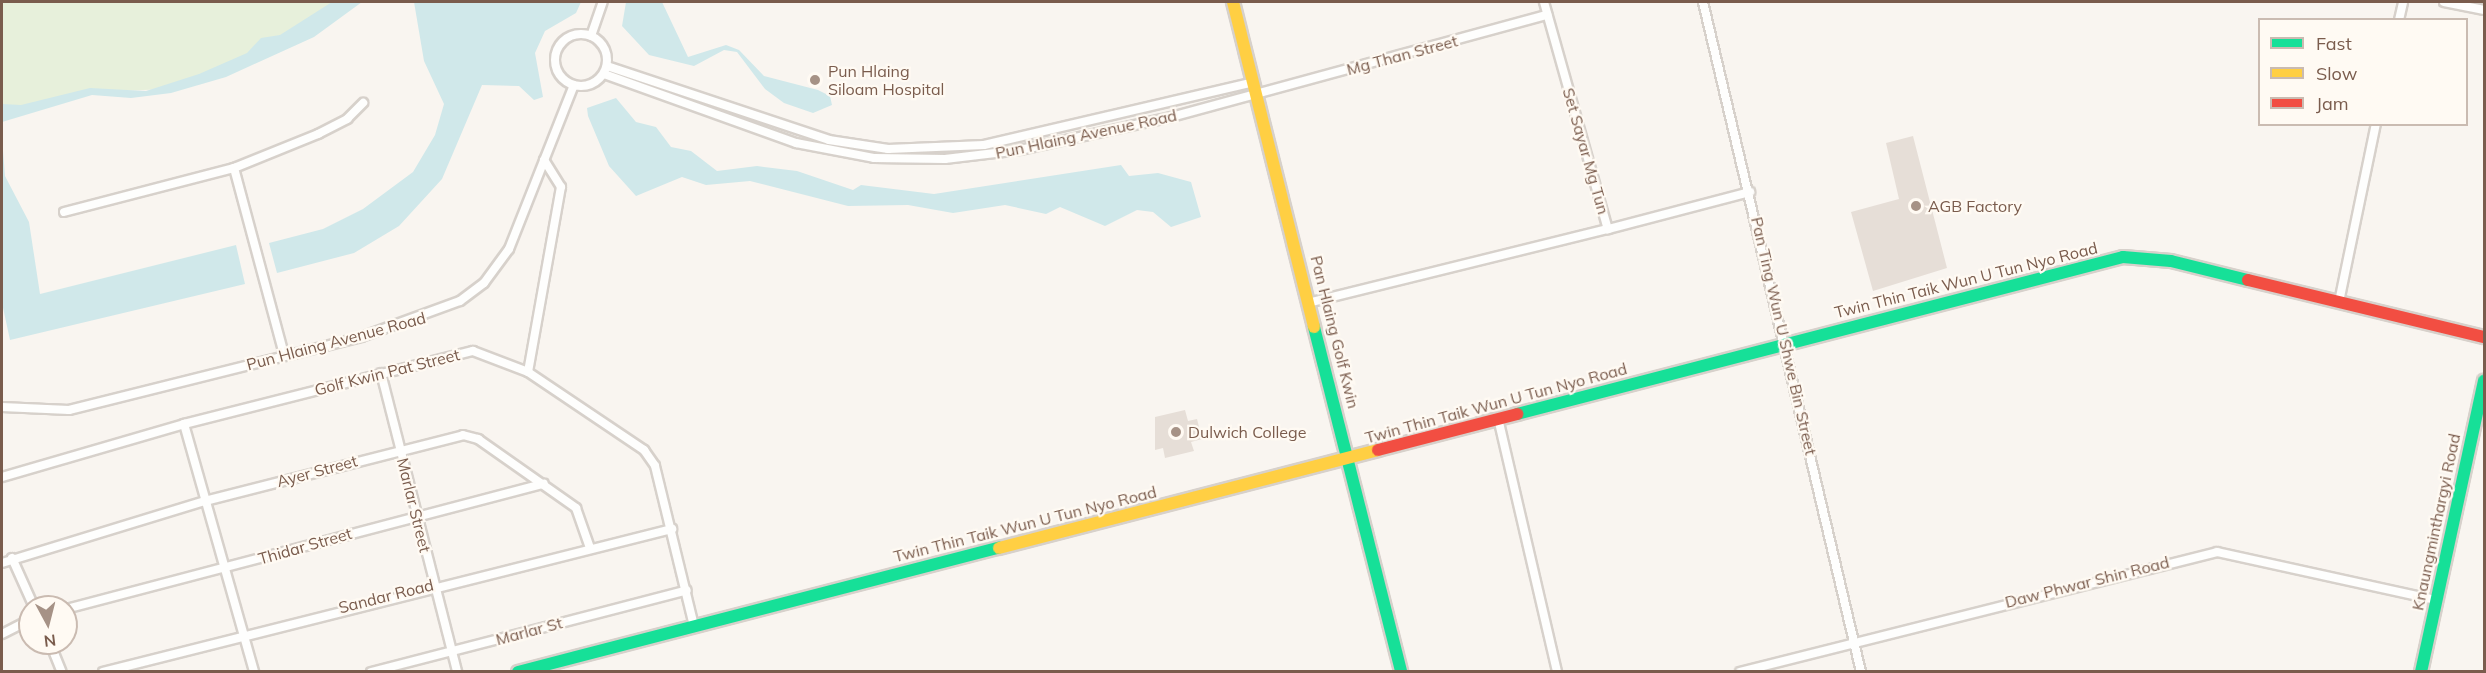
<!DOCTYPE html>
<html>
<head>
<meta charset="utf-8">
<style>
  body { margin:0 }
  #map { position:relative; width:2486px; height:673px; overflow:hidden; background:#f9f5f0; font-family:Mulish,sans-serif }
  div>[style] { position:absolute }
  .green>* { inset:0; background:#e7f0db }
  .water>* { inset:0; background:#d0e8ea }
  .building>* { inset:0; background:#e6ded7 }
  .roads { filter:drop-shadow(2px 0 #d7d1cb) drop-shadow(-2px 0 #d7d1cb) drop-shadow(0 2px #d7d1cb) drop-shadow(0 -2px #d7d1cb) }
  .street>* { height:8px; margin:-4px; padding:0 4px; transform-origin:4px; border-radius:4px; background:#fefefd }
  .street>.ring { margin:-4px; padding:0; box-sizing:content-box; background:none; border:8px solid #fefefd; border-radius:50% }
  .fast>* { height:12px; margin:-6px; padding:0 6px; transform-origin:6px; border-radius:6px; background:#16e098 }
  .slow>* { height:12px; margin:-6px; padding:0 6px; transform-origin:6px; border-radius:6px; background:#ffcf43 }
  .jam>* { height:12px; margin:-6px; padding:0 6px; transform-origin:6px; border-radius:6px; background:#f24e42 }
  .dots>* { width:16px; height:16px; translate:-50% -50%; box-sizing:border-box; border:3px solid #fffaf3; border-radius:50% }
  span { translate:-50% -50%; white-space:nowrap; text-align:center; line-height:1.15; -webkit-text-stroke:4.5px #fffaf3; paint-order:stroke }
  .street-label { font-size:16px; color:#7a5c4d }
  .poi-label { font-size:16px; color:#7a5c4d }
  .left { translate:0 -50%; text-align:left }
  .frame { position:absolute; inset:0; border:3px solid #7a5c4d; pointer-events:none }
  .legend { position:absolute; left:2258px; top:18px; width:210px; height:108px; box-sizing:border-box; background:#fffaf3; border:2px solid #cabbb1; margin:0; padding:8px 10px; list-style:none; font-size:18px; color:#7a5c4d }
  .legend li { display:flex; align-items:center; gap:12px; height:30px }
  .legend b { width:30px; border:2px solid #cabbb1 }
  .north { position:absolute; left:18px; top:595px; width:60px; height:60px; box-sizing:border-box; background:#fffaf3; border:2px solid #cabbb1; border-radius:50%; rotate:173deg; font-size:16px; font-weight:700; line-height:24px; text-align:center; color:#7a5c4d }
  .north::after { content:''; display:block; margin:auto; width:21px; height:27px; background:#a69286; clip-path:polygon(50% 0,100% 100%,50% 72%,0 100%) }
</style>
</head>
<body>
<div id="map">
  <div class="green">
    <i style="clip-path:polygon(2px 2px,345px 2px,274px 48px,169px 89px,90px 92px,2px 119px)"></i>
  </div>
  <div class="water">
    <i style="clip-path:polygon(332px 2px,362px 2px,314px 37px,226px 77px,171px 93px,131px 98px,92px 95px,2px 122px,2px 104px,21px 105px,90px 88px,146px 91px,199px 74px,247px 53px,261px 38px,280px 35px)"></i>
    <i style="clip-path:polygon(414px 2px,581px 2px,576px 13px,545px 31px,535px 53px,543px 97px,534px 100px,519px 86px,482px 85px,442px 179px,399px 226px,354px 253px,277px 273px,269px 243px,323px 229px,363px 209px,413px 172px,435px 135px,444px 104px,424px 61px)"></i>
    <i style="clip-path:polygon(626px 2px,662px 2px,688px 57px,726px 45px,739px 50px,764px 76px,818px 90px,830px 96px,832px 105px,813px 113px,784px 103px,765px 89px,737px 52px,724px 50px,694px 66px,649px 55px,622px 26px)"></i>
    <i style="clip-path:polygon(616px 98px,636px 122px,656px 127px,671px 147px,691px 151px,717px 171px,757px 166px,797px 171px,853px 190px,861px 185px,934px 194px,1121px 165px,1129px 176px,1158px 173px,1191px 182px,1201px 217px,1171px 227px,1153px 212px,1137px 210px,1105px 226px,1060px 207px,1046px 214px,1005px 205px,953px 213px,908px 205px,848px 206px,750px 181px,706px 185px,682px 177px,636px 196px,609px 166px,588px 116px,587px 108px)"></i>
    <i style="clip-path:polygon(2px 138px,5px 176px,29px 222px,40px 294px,236px 245px,245px 284px,10px 340px,2px 303px)"></i>
  </div>
  <div class="building">
    <i style="clip-path:polygon(1913px 136px,1947px 268px,1873px 291px,1851px 212px,1899px 199px,1886px 143px)"></i>
    <i style="clip-path:polygon(1185px 410px,1188px 421px,1197px 419px,1202px 439px,1191px 442px,1194px 451px,1165px 458px,1163px 448px,1155px 450px,1155px 417px)"></i>
  </div>
  <div class="roads">
    <div class="street">
      <i style="left:1544px;top:2px;width:236px;rotate:74.3deg"></i>
      <i style="left:1608px;top:229px;width:147px;rotate:-14.6deg"></i>
      <i style="left:1703px;top:2px;width:688px;rotate:76.73deg"></i>
      <i style="left:2444px;top:2px;width:41px;rotate:11.3deg"></i>
      <i style="left:2399px;top:20px;width:18px;rotate:-77deg"></i>
      <i class="ring" style="left:555px;top:34px;width:44px;height:44px"></i>
      <i style="left:591px;top:36px;width:36px;rotate:-71deg"></i>
      <i style="left:607px;top:66px;width:234px;rotate:18.4deg"></i>
      <i style="left:829px;top:140px;width:60px;rotate:8.7deg"></i>
      <i style="left:888px;top:149px;width:96px;rotate:-2.4deg"></i>
      <i style="left:984px;top:145px;width:277px;rotate:-13.1deg"></i>
      <i style="left:604px;top:74px;width:204px;rotate:19.8deg"></i>
      <i style="left:796px;top:143px;width:79px;rotate:10.9deg"></i>
      <i style="left:874px;top:158px;width:71px;rotate:0.8deg"></i>
      <i style="left:945px;top:159px;width:76px;rotate:-6.8deg"></i>
      <i style="left:1020px;top:150px;width:155px;rotate:-12.3deg"></i>
      <i style="left:1171px;top:117px;width:390px;rotate:-15.2deg"></i>
      <i style="left:234px;top:168px;width:194px;rotate:75deg"></i>
      <i style="left:64px;top:212px;width:176px;rotate:-14.5deg"></i>
      <i style="left:234px;top:168px;width:91px;rotate:-22deg"></i>
      <i style="left:318px;top:134px;width:33px;rotate:-27deg"></i>
      <i style="left:347px;top:119px;width:23px;rotate:-45deg"></i>
      <i style="left:1312px;top:302px;width:305px;rotate:-13.9deg"></i>
      <i style="left:2339px;top:302px;width:182px;rotate:-78.3deg"></i>
      <i style="left:528px;top:372px;width:188px;rotate:-79.9deg"></i>
      <i style="left:561px;top:187px;width:32px;rotate:-122deg"></i>
      <i style="left:381px;top:373px;width:309px;rotate:75.7deg"></i>
      <i style="left:2px;top:407px;width:67px;rotate:2.6deg"></i>
      <i style="left:69px;top:410px;width:301px;rotate:-14deg"></i>
      <i style="left:361px;top:337px;width:105px;rotate:-20deg"></i>
      <i style="left:460px;top:301px;width:30px;rotate:-37deg"></i>
      <i style="left:484px;top:283px;width:42px;rotate:-53.7deg"></i>
      <i style="left:509px;top:249px;width:176px;rotate:-68.4deg"></i>
      <i style="left:1498px;top:418px;width:261px;rotate:76.9deg"></i>
      <i style="left:184px;top:424px;width:258px;rotate:74.2deg"></i>
      <i style="left:2px;top:477px;width:190px;rotate:-16.2deg"></i>
      <i style="left:184px;top:424px;width:298px;rotate:-14.2deg"></i>
      <i style="left:473px;top:351px;width:59px;rotate:20.9deg"></i>
      <i style="left:528px;top:372px;width:140px;rotate:33.9deg"></i>
      <i style="left:644px;top:450px;width:19px;rotate:55deg"></i>
      <i style="left:655px;top:466px;width:165px;rotate:76.3deg"></i>
      <i style="left:12px;top:558px;width:54px;rotate:65.8deg"></i>
      <i style="left:2px;top:563px;width:212px;rotate:-17deg"></i>
      <i style="left:205px;top:501px;width:266px;rotate:-14.3deg"></i>
      <i style="left:463px;top:435px;width:16px;rotate:15deg"></i>
      <i style="left:478px;top:439px;width:120px;rotate:35.1deg"></i>
      <i style="left:576px;top:508px;width:42px;rotate:70.7deg"></i>
      <i style="left:66px;top:609px;width:494px;rotate:-14.7deg"></i>
      <i style="left:2px;top:634px;width:31px;rotate:-27deg"></i>
      <i style="left:50px;top:643px;width:31px;rotate:68deg"></i>
      <i style="left:103px;top:672px;width:587px;rotate:-14.11deg"></i>
      <i style="left:371px;top:672px;width:326px;rotate:-14.5deg"></i>
      <i style="left:1740px;top:672px;width:492px;rotate:-14.1deg"></i>
      <i style="left:2217px;top:552px;width:224px;rotate:12.4deg"></i>
    </div>
    <div class="fast">
      <i style="left:1314px;top:327px;width:356px;rotate:75.8deg"></i>
      <i style="left:1517px;top:414px;width:626px;rotate:-14.52deg"></i>
      <i style="left:2123px;top:257px;width:48px;rotate:4.8deg"></i>
      <i style="left:2171px;top:261px;width:79px;rotate:13.9deg"></i>
      <i style="left:518px;top:672px;width:497px;rotate:-14.5deg"></i>
      <i style="left:2421px;top:672px;width:298px;rotate:-77.8deg"></i>
    </div>
    <div class="slow">
      <i style="left:1233px;top:2px;width:335px;rotate:76deg"></i>
      <i style="left:999px;top:548px;width:391px;rotate:-14.5deg"></i>
    </div>
    <div class="jam">
      <i style="left:2248px;top:280px;width:243px;rotate:13.6deg"></i>
      <i style="left:1378px;top:450px;width:144px;rotate:-14.5deg"></i>
    </div>
  </div>
  <div class="dots">
    <i style="left:815px;top:80px;background:#a69286"></i>
    <i style="left:1916px;top:206px;background:#a69286"></i>
    <i style="left:1176px;top:432px;background:#a69286"></i>
  </div>
  <div class="street-label">
    <span style="left:1402px;top:55px;rotate:-15deg">Mg Than Street</span>
    <span style="left:1086px;top:134px;rotate:-12deg">Pun Hlaing Avenue Road</span>
    <span style="left:1586px;top:151px;rotate:74deg">Set Sayar Mg Tun</span>
    <span style="left:1966px;top:280px;rotate:-14deg">Twin Thin Taik Wun U Tun Nyo Road</span>
    <span style="left:1335px;top:332px;rotate:76deg">Pan Hlaing Golf Kwin</span>
    <span style="left:1784px;top:336px;rotate:77deg">Pan Ting Wun U Shwe Bin Street</span>
    <span style="left:336px;top:341px;rotate:-15deg">Pun Hlaing Avenue Road</span>
    <span style="left:387px;top:372px;rotate:-14deg">Golf Kwin Pat Street</span>
    <span style="left:1496px;top:403px;rotate:-15deg">Twin Thin Taik Wun U Tun Nyo Road</span>
    <span style="left:317px;top:471px;rotate:-15deg">Ayer Street</span>
    <span style="left:414px;top:505px;rotate:76deg">Marlar Street</span>
    <span style="left:2436px;top:522px;rotate:-78deg">Knaungminthargyi Road</span>
    <span style="left:1025px;top:524px;rotate:-14deg">Twin Thin Taik Wun U Tun Nyo Road</span>
    <span style="left:305px;top:546px;rotate:-16deg">Thidar Street</span>
    <span style="left:2087px;top:582px;rotate:-14deg">Daw Phwar Shin Road</span>
    <span style="left:386px;top:596px;rotate:-14deg">Sandar Road</span>
    <span style="left:529px;top:631px;rotate:-15deg">Marlar St</span>
  </div>
  <div class="poi-label">
    <span class="left" style="left:828px;top:80px">Pun Hlaing<br>Siloam Hospital</span>
    <span class="left" style="left:1928px;top:206px">AGB Factory</span>
    <span class="left" style="left:1188px;top:432px">Dulwich College</span>
  </div>
  <div class="frame"></div>
  <ul class="legend">
  <li><b style="height:8px;background:#16e098"></b>Fast</li>
  <li><b style="height:8px;background:#ffcf43"></b>Slow</li>
  <li><b style="height:8px;background:#f24e42"></b>Jam</li>
  </ul>
  <div class="north">N</div>
</div>
</body>
</html>
